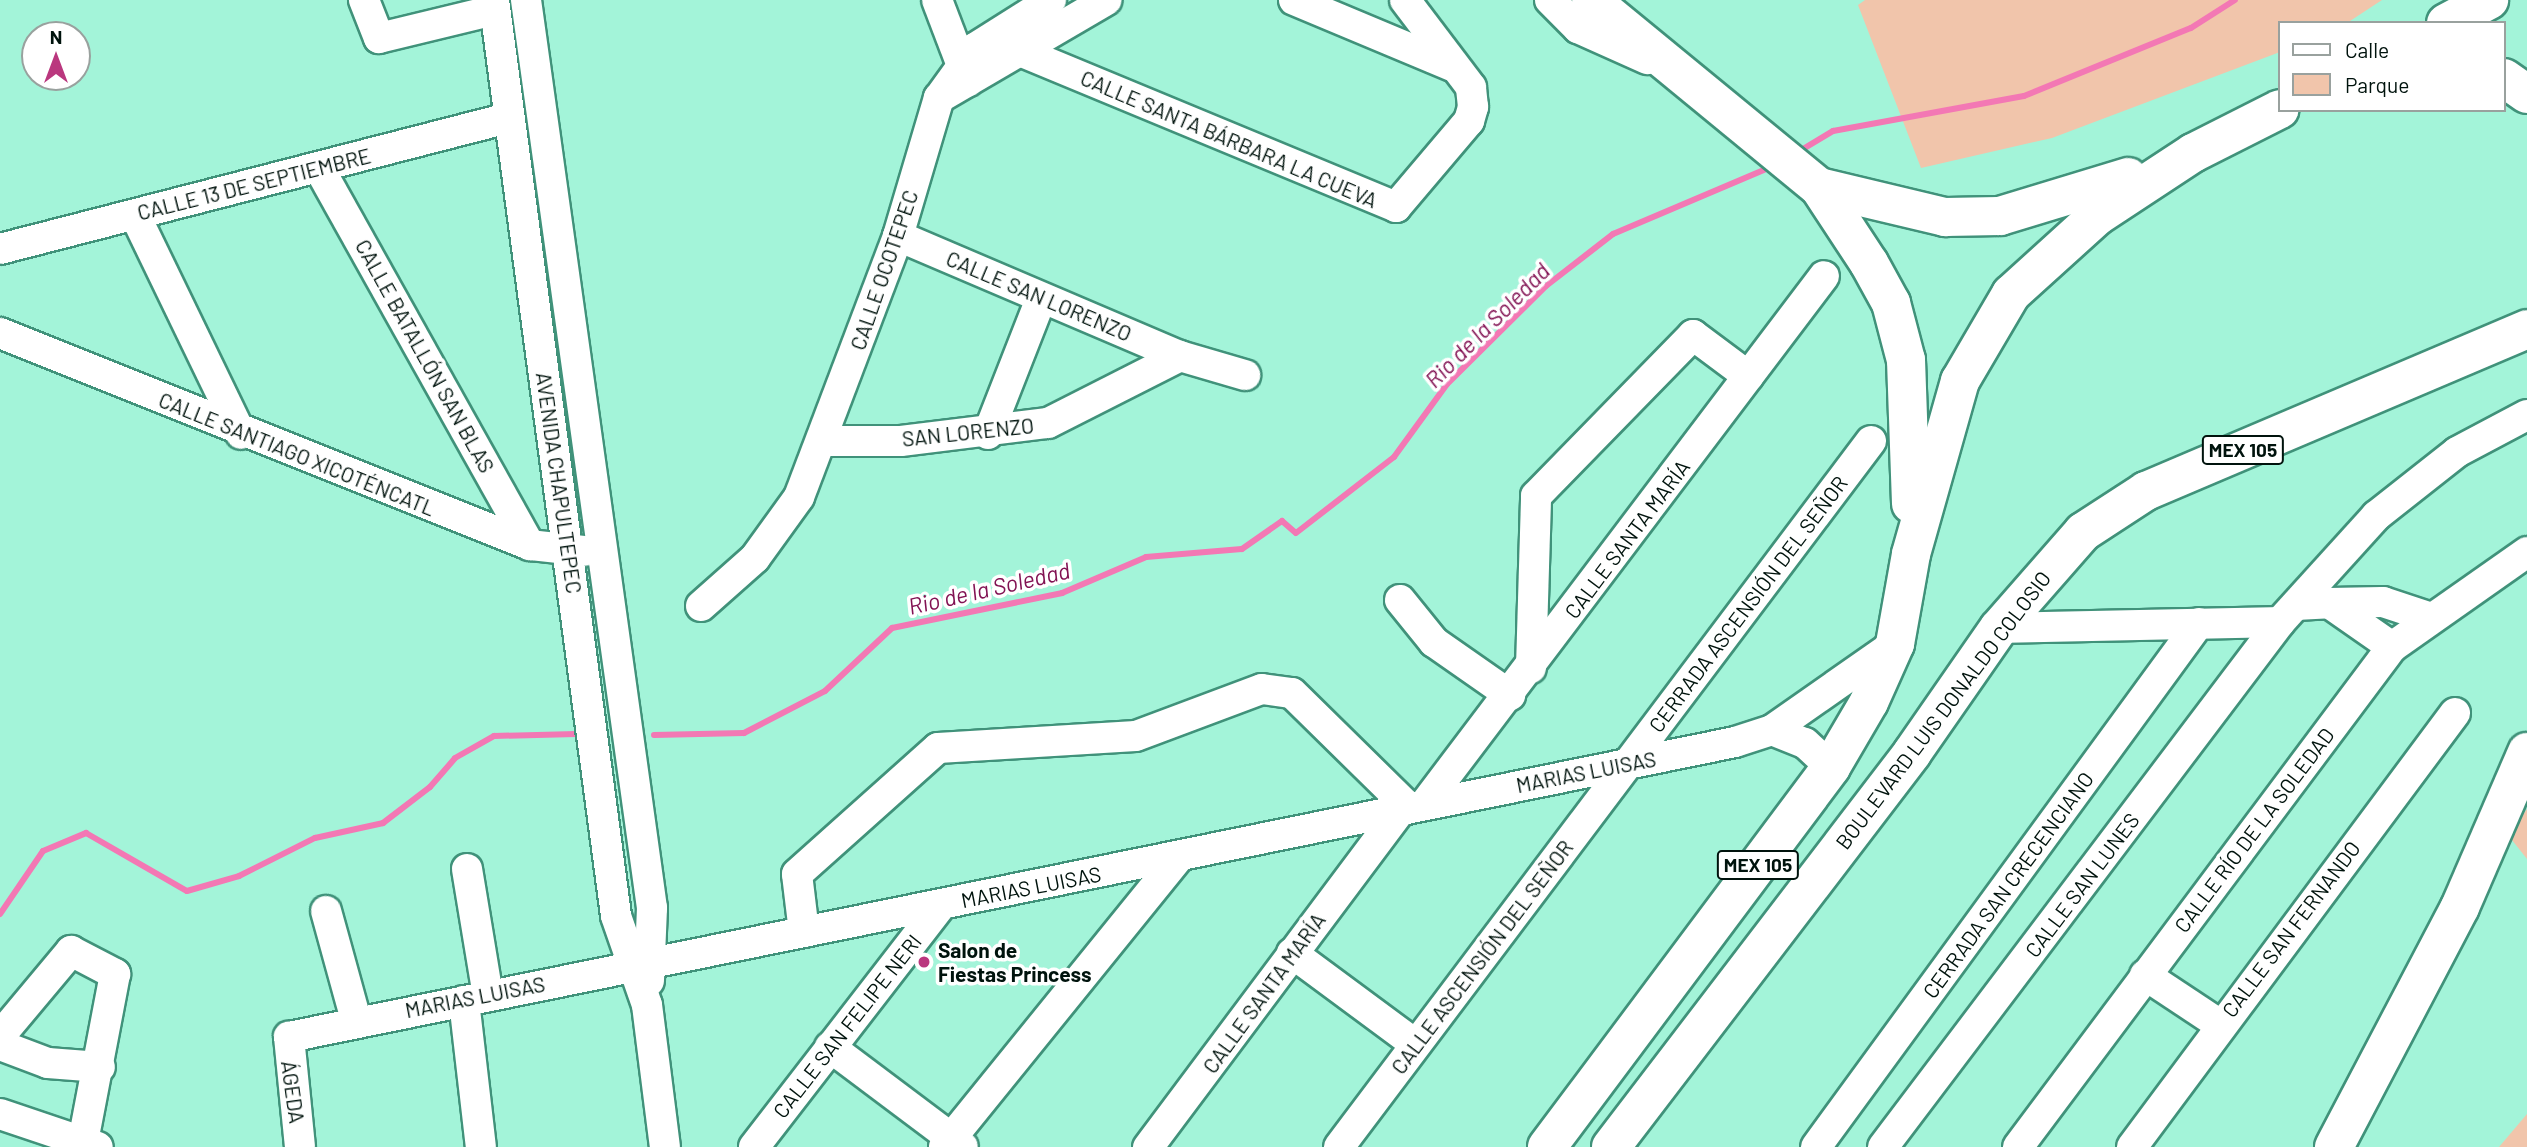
<!DOCTYPE html>
<html>
<head>
<meta charset="utf-8">
<style>
  body { margin:0 }
  #map { position:relative; width:2527px; height:1147px; overflow:hidden; background:#a3f4d9; font-family:Barlow,sans-serif }
  div>[style] { position:absolute }
  .green>* { inset:0; background:#f1c5ab }
  .stream>* { height:6px; margin:-3px; padding:0 3px; transform-origin:3px; border-radius:3px; background:#f378b4 }
  .roads { filter:drop-shadow(2px 0 #40927a) drop-shadow(-2px 0 #40927a) drop-shadow(0 2px #40927a) drop-shadow(0 -2px #40927a) }
  .minor>* { height:30px; margin:-15px; padding:0 15px; transform-origin:15px; border-radius:15px; background:#fff }
  .major>* { height:38px; margin:-19px; padding:0 19px; transform-origin:19px; border-radius:19px; background:#fff }
  .dots>* { width:19px; height:19px; translate:-50% -50%; box-sizing:border-box; border:4px solid #fff; border-radius:50% }
  span { translate:-50% -50%; white-space:nowrap; text-align:center; line-height:1.15; -webkit-text-stroke:7px #fff; paint-order:stroke }
  .shield-label span { padding:2px 5px; background:#fff; border:2px solid; border-radius:5px; -webkit-text-stroke-width:0 }
  .shield-label { font-size:19px; color:#00130d; font-weight:700 }
  .street-label { font-size:21px; color:#00130d }
  .poi-label { font-size:21px; color:#00130d; font-weight:700 }
  .left { translate:0 -50%; text-align:left }
  .water-label { font-size:23px; color:#821253; font-style:italic }
  .legend { position:absolute; left:2278px; top:21px; width:228px; height:91px; box-sizing:border-box; background:#fff; border:2px solid #99a19e; margin:0; padding:9px 12px; list-style:none; font-size:21px; color:#00130d }
  .legend li { display:flex; align-items:center; gap:14px; height:35px }
  .legend b { width:35px; border:2px solid #99a19e }
  .north { position:absolute; left:21px; top:21px; width:70px; height:70px; box-sizing:border-box; background:#fff; border:2px solid #99a19e; border-radius:50%; rotate:0deg; font-size:19px; font-weight:700; line-height:28px; text-align:center; color:#00130d }
  .north::after { content:''; display:block; margin:auto; width:24px; height:32px; background:#ba377e; clip-path:polygon(50% 0,100% 100%,50% 72%,0 100%) }
</style>
</head>
<body>
<div id="map">
  <div class="green">
    <i style="clip-path:polygon(1865px 0,2382px 0,2347px 23px,2280px 23px,2280px 52px,2052px 138px,1921px 168px,1858px 5px)"></i>
    <i style="clip-path:polygon(2527px 809px,2527px 859px,2508px 835px)"></i>
    <i style="clip-path:polygon(2527px 1114px,2527px 1147px,2499px 1147px)"></i>
  </div>
  <div class="stream">
    <i style="left:1798px;top:152px;width:41px;rotate:-31deg"></i>
    <i style="left:1833px;top:131px;width:194px;rotate:-10.4deg"></i>
    <i style="left:2024px;top:96px;width:180px;rotate:-22.2deg"></i>
    <i style="left:2191px;top:28px;width:52px;rotate:-32.5deg"></i>
    <i style="left:654px;top:735px;width:90px;rotate:-1.3deg"></i>
    <i style="left:744px;top:733px;width:91px;rotate:-27.4deg"></i>
    <i style="left:825px;top:691px;width:92px;rotate:-43.2deg"></i>
    <i style="left:892px;top:628px;width:174px;rotate:-11.6deg"></i>
    <i style="left:1062px;top:593px;width:91px;rotate:-23.2deg"></i>
    <i style="left:1146px;top:557px;width:96px;rotate:-4.8deg"></i>
    <i style="left:1242px;top:549px;width:49px;rotate:-35deg"></i>
    <i style="left:1282px;top:521px;width:18px;rotate:41deg"></i>
    <i style="left:1296px;top:533px;width:124px;rotate:-37.8deg"></i>
    <i style="left:1394px;top:457px;width:90px;rotate:-54deg"></i>
    <i style="left:1447px;top:384px;width:139px;rotate:-44.7deg"></i>
    <i style="left:1546px;top:286px;width:85px;rotate:-37.8deg"></i>
    <i style="left:1613px;top:234px;width:174px;rotate:-23deg"></i>
    <i style="left:0;top:914px;width:76px;rotate:-55.7deg"></i>
    <i style="left:43px;top:851px;width:47px;rotate:-22.7deg"></i>
    <i style="left:86px;top:833px;width:116px;rotate:29.9deg"></i>
    <i style="left:187px;top:891px;width:54px;rotate:-16.1deg"></i>
    <i style="left:239px;top:876px;width:85px;rotate:-26.6deg"></i>
    <i style="left:315px;top:838px;width:70px;rotate:-12.4deg"></i>
    <i style="left:383px;top:823px;width:59px;rotate:-37.5deg"></i>
    <i style="left:430px;top:787px;width:38px;rotate:-49deg"></i>
    <i style="left:455px;top:758px;width:45px;rotate:-29.4deg"></i>
    <i style="left:494px;top:736px;width:82px;rotate:-1.4deg"></i>
  </div>
  <div class="roads">
    <div class="minor">
      <i style="left:364px;top:0;width:41px;rotate:68.5deg"></i>
      <i style="left:379px;top:38px;width:119px;rotate:-13.6deg"></i>
      <i style="left:494px;top:0;width:924px;rotate:82.41deg"></i>
      <i style="left:616px;top:916px;width:94px;rotate:70.8deg"></i>
      <i style="left:647px;top:1005px;width:143px;rotate:82.8deg"></i>
      <i style="left:526px;top:0;width:917px;rotate:82.1deg"></i>
      <i style="left:652px;top:908px;width:73px;rotate:92.4deg"></i>
      <i style="left:937px;top:0;width:87px;rotate:69.1deg"></i>
      <i style="left:1294px;top:0;width:171px;rotate:22.7deg"></i>
      <i style="left:1550px;top:0;width:40px;rotate:45deg"></i>
      <i style="left:1578px;top:28px;width:76px;rotate:24.2deg"></i>
      <i style="left:1022px;top:52px;width:405px;rotate:22.5deg"></i>
      <i style="left:1396px;top:207px;width:113px;rotate:-49.7deg"></i>
      <i style="left:1469px;top:121px;width:15px;rotate:-74deg"></i>
      <i style="left:1473px;top:107px;width:20px;rotate:-96deg"></i>
      <i style="left:1471px;top:87px;width:109px;rotate:-127.2deg"></i>
      <i style="left:939px;top:98px;width:194px;rotate:-30.3deg"></i>
      <i style="left:319px;top:168px;width:432px;rotate:60.8deg"></i>
      <i style="left:135px;top:215px;width:243px;rotate:64.2deg"></i>
      <i style="left:898px;top:236px;width:306px;rotate:23.1deg"></i>
      <i style="left:1180px;top:356px;width:68px;rotate:16.3deg"></i>
      <i style="left:0;top:249px;width:525px;rotate:-14.46deg"></i>
      <i style="left:0;top:333px;width:571px;rotate:21.8deg"></i>
      <i style="left:530px;top:545px;width:55px;rotate:6.2deg"></i>
      <i style="left:988px;top:434px;width:145px;rotate:-68.6deg"></i>
      <i style="left:825px;top:441px;width:76px"></i>
      <i style="left:901px;top:441px;width:148px;rotate:-7deg"></i>
      <i style="left:1048px;top:423px;width:148px;rotate:-26.9deg"></i>
      <i style="left:1400px;top:600px;width:54px;rotate:51deg"></i>
      <i style="left:1434px;top:642px;width:93px;rotate:34.9deg"></i>
      <i style="left:2329px;top:603px;width:54px;rotate:-1.1deg"></i>
      <i style="left:2383px;top:602px;width:47px;rotate:18.4deg"></i>
      <i style="left:2296px;top:605px;width:33px;rotate:-3deg"></i>
      <i style="left:2329px;top:603px;width:77px;rotate:34.9deg"></i>
      <i style="left:701px;top:606px;width:72px;rotate:-41.6deg"></i>
      <i style="left:755px;top:558px;width:75px;rotate:-54.2deg"></i>
      <i style="left:799px;top:497px;width:279px;rotate:-69.2deg"></i>
      <i style="left:898px;top:236px;width:144px;rotate:-73.5deg"></i>
      <i style="left:939px;top:98px;width:62px;rotate:-54.2deg"></i>
      <i style="left:975px;top:48px;width:90px;rotate:-32.3deg"></i>
      <i style="left:1999px;top:628px;width:281px;rotate:-1.2deg"></i>
      <i style="left:1531px;top:668px;width:172px;rotate:-88.3deg"></i>
      <i style="left:1536px;top:496px;width:225px;rotate:-45.7deg"></i>
      <i style="left:1693px;top:335px;width:69px;rotate:36.7deg"></i>
      <i style="left:1772px;top:730px;width:35px;rotate:22deg"></i>
      <i style="left:1805px;top:743px;width:35px;rotate:43deg"></i>
      <i style="left:1427px;top:801px;width:658px;rotate:-52.9deg"></i>
      <i style="left:467px;top:869px;width:129px;rotate:80.6deg"></i>
      <i style="left:326px;top:911px;width:113px;rotate:74.6deg"></i>
      <i style="left:804px;top:932px;width:58px;rotate:-96.9deg"></i>
      <i style="left:797px;top:874px;width:189px;rotate:-41.8deg"></i>
      <i style="left:938px;top:748px;width:198px;rotate:-3.5deg"></i>
      <i style="left:1136px;top:736px;width:134px;rotate:-20.5deg"></i>
      <i style="left:1262px;top:689px;width:30px;rotate:8deg"></i>
      <i style="left:1292px;top:693px;width:158px;rotate:44.5deg"></i>
      <i style="left:1405px;top:804px;width:429px;rotate:126.8deg"></i>
      <i style="left:1292px;top:953px;width:153px;rotate:36.5deg"></i>
      <i style="left:2145px;top:975px;width:89px;rotate:33.5deg"></i>
      <i style="left:464px;top:1001px;width:147px;rotate:83.4deg"></i>
      <i style="left:0;top:1036px;width:111px;rotate:-50.1deg"></i>
      <i style="left:71px;top:951px;width:50px;rotate:27.6deg"></i>
      <i style="left:115px;top:974px;width:171px;rotate:100.8deg"></i>
      <i style="left:0;top:1045px;width:51px;rotate:20.6deg"></i>
      <i style="left:48px;top:1063px;width:52px;rotate:4.4deg"></i>
      <i style="left:830px;top:1047px;width:166px;rotate:36.9deg"></i>
      <i style="left:0;top:1114px;width:103px;rotate:18.6deg"></i>
      <i style="left:300px;top:1147px;width:111px;rotate:-95.7deg"></i>
      <i style="left:289px;top:1037px;width:1476px;rotate:-11.53deg"></i>
      <i style="left:1735px;top:742px;width:39px;rotate:-18deg"></i>
      <i style="left:1772px;top:730px;width:150px;rotate:-35deg"></i>
      <i style="left:754px;top:1147px;width:304px;rotate:-52.3deg"></i>
      <i style="left:944px;top:1147px;width:372px;rotate:-51deg"></i>
      <i style="left:1339px;top:1147px;width:884px;rotate:-53deg"></i>
      <i style="left:1816px;top:1147px;width:649px;rotate:-53.84deg"></i>
      <i style="left:1883px;top:1147px;width:658px;rotate:-52.9deg"></i>
      <i style="left:2280px;top:622px;width:143px;rotate:-47.8deg"></i>
      <i style="left:2376px;top:516px;width:103px;rotate:-38.3deg"></i>
      <i style="left:2457px;top:452px;width:79px;rotate:-27.9deg"></i>
      <i style="left:2018px;top:1147px;width:624px;rotate:-53.2deg"></i>
      <i style="left:2392px;top:647px;width:165px;rotate:-35.1deg"></i>
      <i style="left:2132px;top:1147px;width:541px;rotate:-53.34deg"></i>
    </div>
    <div class="major">
      <i style="left:1591px;top:0;width:295px;rotate:39.4deg"></i>
      <i style="left:1819px;top:187px;width:91px;rotate:56.7deg"></i>
      <i style="left:1869px;top:263px;width:46px;rotate:61.2deg"></i>
      <i style="left:1891px;top:303px;width:59px;rotate:75.3deg"></i>
      <i style="left:1906px;top:360px;width:144px;rotate:88deg"></i>
      <i style="left:2446px;top:23px;width:49px;rotate:-28.1deg"></i>
      <i style="left:2504px;top:78px;width:28px;rotate:35deg"></i>
      <i style="left:1819px;top:187px;width:130px;rotate:13.4deg"></i>
      <i style="left:1945px;top:217px;width:55px;rotate:-1deg"></i>
      <i style="left:2000px;top:216px;width:134px;rotate:-16.9deg"></i>
      <i style="left:1547px;top:1147px;width:474px;rotate:-53.2deg"></i>
      <i style="left:1831px;top:767px;width:75px;rotate:-59.7deg"></i>
      <i style="left:1869px;top:702px;width:64px;rotate:-65.9deg"></i>
      <i style="left:1895px;top:644px;width:91px;rotate:-79.9deg"></i>
      <i style="left:1911px;top:554px;width:180px;rotate:-74.2deg"></i>
      <i style="left:1960px;top:381px;width:101px;rotate:-59.6deg"></i>
      <i style="left:2011px;top:294px;width:116px;rotate:-42.2deg"></i>
      <i style="left:2097px;top:216px;width:115px;rotate:-33.3deg"></i>
      <i style="left:2193px;top:153px;width:97px;rotate:-26.8deg"></i>
      <i style="left:1611px;top:1147px;width:496px;rotate:-52.6deg"></i>
      <i style="left:1912px;top:753px;width:152px;rotate:-55.2deg"></i>
      <i style="left:1999px;top:628px;width:128px;rotate:-48.8deg"></i>
      <i style="left:2083px;top:532px;width:75px;rotate:-33.1deg"></i>
      <i style="left:2146px;top:491px;width:414px;rotate:-23deg"></i>
      <i style="left:2334px;top:1147px;width:271px;rotate:-62.3deg"></i>
      <i style="left:2460px;top:907px;width:169px;rotate:-66.6deg"></i>
    </div>
  </div>
  <div class="dots">
    <i style="left:924px;top:962px;background:#ba377e"></i>
  </div>
  <div class="shield-label">
    <span style="left:2243px;top:450px">MEX 105</span>
    <span style="left:1758px;top:865px">MEX 105</span>
  </div>
  <div class="street-label">
    <span style="left:1229px;top:139px;rotate:23deg">CALLE SANTA BÁRBARA LA CUEVA</span>
    <span style="left:254px;top:184px;rotate:-14deg">CALLE 13 DE SEPTIEMBRE</span>
    <span style="left:884px;top:270px;rotate:-71deg">CALLE OCOTEPEC</span>
    <span style="left:1039px;top:296px;rotate:23deg">CALLE SAN LORENZO</span>
    <span style="left:425px;top:356px;rotate:61deg">CALLE BATALLÓN SAN BLAS</span>
    <span style="left:968px;top:432px;rotate:-6deg">SAN LORENZO</span>
    <span style="left:297px;top:454px;rotate:22deg">CALLE SANTIAGO XICOTÉNCATL</span>
    <span style="left:559px;top:483px;rotate:82deg">AVENIDA CHAPULTEPEC</span>
    <span style="left:1627px;top:539px;rotate:-53deg">CALLE SANTA MARÍA</span>
    <span style="left:1748px;top:604px;rotate:-53deg">CERRADA ASCENSIÓN DEL SEÑOR</span>
    <span style="left:1943px;top:710px;rotate:-53deg">BOULEVARD LUIS DONALDO COLOSIO</span>
    <span style="left:1586px;top:772px;rotate:-11deg">MARIAS LUISAS</span>
    <span style="left:2254px;top:830px;rotate:-53deg">CALLE RÍO DE LA SOLEDAD</span>
    <span style="left:2008px;top:885px;rotate:-54deg">CERRADA SAN CRECENCIANO</span>
    <span style="left:2082px;top:885px;rotate:-53deg">CALLE SAN LUNES</span>
    <span style="left:1031px;top:887px;rotate:-11deg">MARIAS LUISAS</span>
    <span style="left:2291px;top:929px;rotate:-53deg">CALLE SAN FERNANDO</span>
    <span style="left:1482px;top:957px;rotate:-53deg">CALLE ASCENSIÓN DEL SEÑOR</span>
    <span style="left:1264px;top:993px;rotate:-54deg">CALLE SANTA MARÍA</span>
    <span style="left:475px;top:997px;rotate:-11deg">MARIAS LUISAS</span>
    <span style="left:847px;top:1026px;rotate:-52deg">CALLE SAN FELIPE NERI</span>
    <span style="left:293px;top:1092px;rotate:82deg">ÁGEDA</span>
  </div>
  <div class="poi-label">
    <span class="left" style="left:938px;top:962px">Salon de<br>Fiestas Princess</span>
  </div>
  <div class="water-label">
    <span style="left:1487px;top:325px;rotate:-45deg">Rio de la Soledad</span>
    <span style="left:989px;top:588px;rotate:-13deg">Rio de la Soledad</span>
  </div>
  <ul class="legend">
  <li><b style="height:9px;background:#fff"></b>Calle</li>
  <li><b style="height:19px;background:#f1c5ab"></b>Parque</li>
  </ul>
  <div class="north">N</div>
</div>
</body>
</html>
